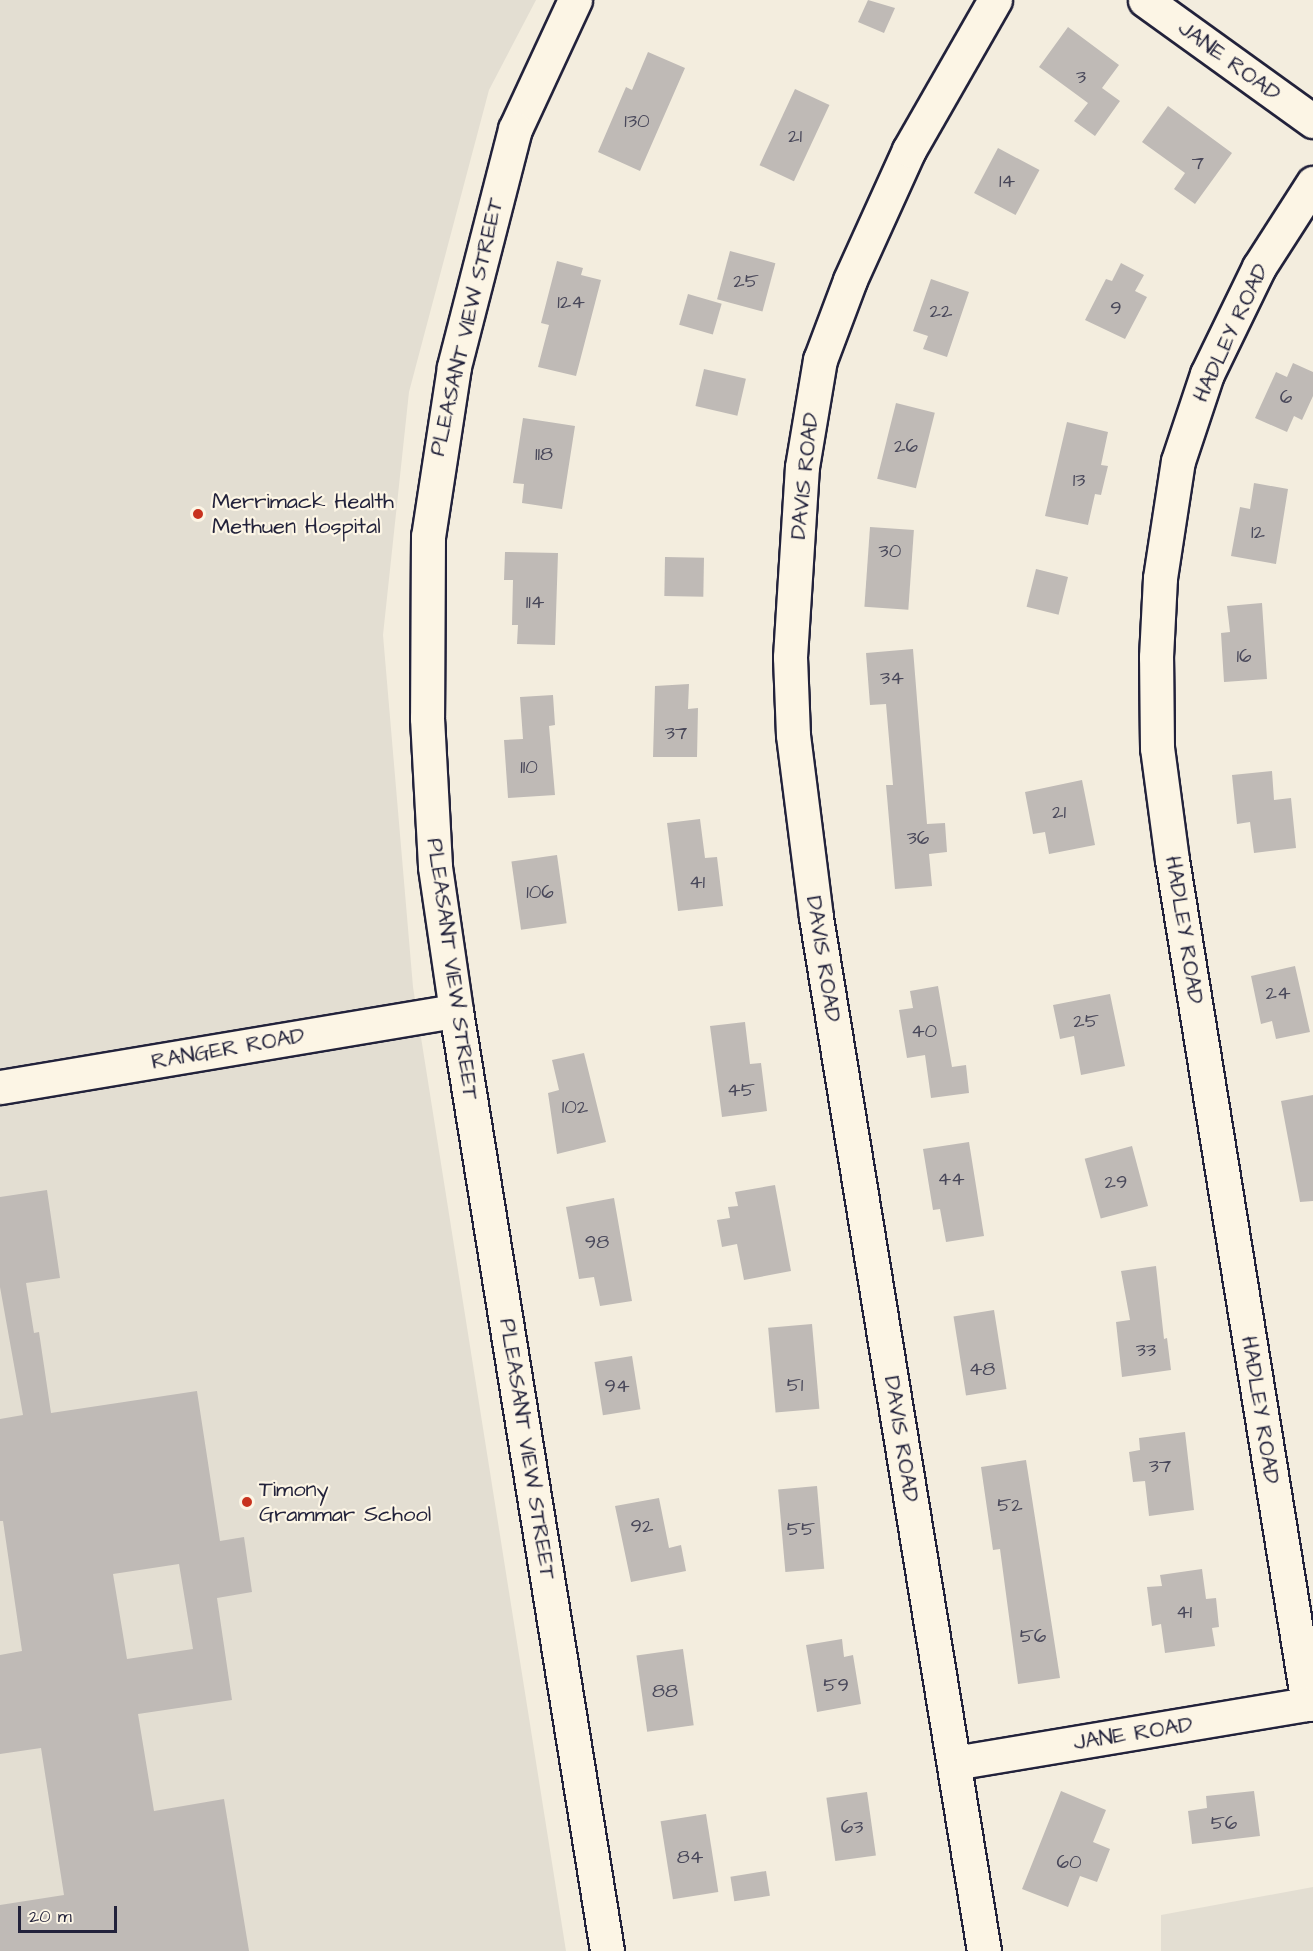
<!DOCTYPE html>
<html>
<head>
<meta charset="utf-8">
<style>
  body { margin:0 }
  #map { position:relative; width:1313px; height:1951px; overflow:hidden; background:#f3edde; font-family:"Architects Daughter",sans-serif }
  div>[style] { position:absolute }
  .built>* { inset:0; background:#e3ded2 }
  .building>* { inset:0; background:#bfbab6; transform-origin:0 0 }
  .roads { filter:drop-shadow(2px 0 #22223b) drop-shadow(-2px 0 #22223b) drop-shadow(0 2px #22223b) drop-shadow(0 -2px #22223b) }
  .street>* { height:33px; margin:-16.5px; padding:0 16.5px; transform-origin:16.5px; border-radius:16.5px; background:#fcf5e5 }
  .secondary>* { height:33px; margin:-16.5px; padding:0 16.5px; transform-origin:16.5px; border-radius:16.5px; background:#fcf5e5 }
  .dots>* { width:16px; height:16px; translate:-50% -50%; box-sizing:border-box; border:3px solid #fcf5e5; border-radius:50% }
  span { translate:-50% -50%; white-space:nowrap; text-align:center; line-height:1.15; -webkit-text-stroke:4.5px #fcf5e5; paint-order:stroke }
  .number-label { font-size:20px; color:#49485a }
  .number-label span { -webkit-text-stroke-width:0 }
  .street-label { font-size:22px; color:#22223b }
  .poi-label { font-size:22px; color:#22223b }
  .left { translate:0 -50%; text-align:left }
  .scale { position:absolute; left:18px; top:1906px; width:99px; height:27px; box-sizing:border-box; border:3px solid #22223b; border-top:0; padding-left:8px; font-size:18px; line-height:21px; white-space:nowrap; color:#22223b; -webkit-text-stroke:4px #fcf5e5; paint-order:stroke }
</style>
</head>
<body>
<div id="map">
  <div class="built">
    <i style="clip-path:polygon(0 0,536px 0,489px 90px,409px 392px,383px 635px,413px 987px,566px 1951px,0 1951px)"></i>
    <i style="clip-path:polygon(1313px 1887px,1313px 1951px,1161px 1951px,1161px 1915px)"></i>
  </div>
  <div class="building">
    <i style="clip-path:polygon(868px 0,895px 8px,884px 33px,858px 22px)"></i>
    <i style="clip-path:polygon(1068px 27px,1119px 65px,1102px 88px,1120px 101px,1095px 136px,1074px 121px,1088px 103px,1039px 67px)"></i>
    <i style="clip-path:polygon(648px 52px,685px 68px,640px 171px,598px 152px,626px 87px,632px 90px)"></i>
    <i style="left:795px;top:89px;width:38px;height:84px;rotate:25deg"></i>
    <i style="clip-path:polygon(1168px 106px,1232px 153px,1195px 204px,1174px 189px,1185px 173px,1142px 142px)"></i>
    <i style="left:998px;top:148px;width:47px;height:51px;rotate:28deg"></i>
    <i style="left:730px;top:251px;width:47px;height:50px;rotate:15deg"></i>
    <i style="clip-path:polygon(557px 261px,583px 268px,581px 275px,601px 280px,576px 376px,538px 367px,549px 325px,541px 323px)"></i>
    <i style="clip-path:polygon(1121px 263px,1144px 275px,1135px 291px,1147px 297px,1125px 339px,1085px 320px,1106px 279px,1112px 281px)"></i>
    <i style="clip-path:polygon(931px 279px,969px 292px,947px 357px,923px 349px,928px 336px,913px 331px)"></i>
    <i style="left:688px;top:294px;width:35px;height:32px;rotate:16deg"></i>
    <i style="clip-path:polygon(1293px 363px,1313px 372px,1313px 396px,1302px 420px,1294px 416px,1287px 432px,1255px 418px,1276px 372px,1287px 377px)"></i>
    <i style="left:704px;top:369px;width:43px;height:38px;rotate:13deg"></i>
    <i style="left:896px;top:403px;width:40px;height:78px;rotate:14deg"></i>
    <i style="clip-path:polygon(523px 418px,575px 426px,562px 509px,522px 503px,524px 484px,513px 483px)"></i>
    <i style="clip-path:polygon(1067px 422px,1108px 432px,1101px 465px,1108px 466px,1101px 495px,1095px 494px,1088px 525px,1045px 516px)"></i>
    <i style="clip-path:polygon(1254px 483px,1288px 489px,1276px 564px,1231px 556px,1240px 507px,1250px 509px)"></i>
    <i style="left:870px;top:527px;width:44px;height:80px;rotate:4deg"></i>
    <i style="clip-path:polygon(505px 552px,558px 553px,555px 645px,517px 644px,518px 625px,512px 625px,513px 580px,504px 580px)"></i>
    <i style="left:665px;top:557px;width:39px;height:39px;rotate:1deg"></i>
    <i style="left:1036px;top:569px;width:33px;height:39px;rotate:14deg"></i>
    <i style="clip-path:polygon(1262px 603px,1267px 679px,1224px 682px,1221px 633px,1230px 632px,1227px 606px)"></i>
    <i style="clip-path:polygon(913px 649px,927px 824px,945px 823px,947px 852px,929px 854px,932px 886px,895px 889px,886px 785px,893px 785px,886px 704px,870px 705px,866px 653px)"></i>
    <i style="clip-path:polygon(689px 684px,688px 709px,698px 708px,697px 757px,653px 757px,655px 686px)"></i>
    <i style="clip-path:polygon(553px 695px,555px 725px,549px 726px,555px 795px,508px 798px,504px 740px,523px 739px,520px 697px)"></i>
    <i style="clip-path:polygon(1272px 771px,1274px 800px,1291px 798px,1296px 848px,1254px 853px,1250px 822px,1237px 824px,1232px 775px)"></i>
    <i style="clip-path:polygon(1082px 780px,1095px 845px,1049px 854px,1045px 832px,1033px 834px,1025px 792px)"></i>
    <i style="clip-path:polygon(700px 819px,705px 858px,717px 857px,723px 906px,678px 911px,667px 823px)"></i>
    <i style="left:557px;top:855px;width:69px;height:46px;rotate:82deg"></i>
    <i style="clip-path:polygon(1295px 966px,1310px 1032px,1276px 1039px,1272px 1021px,1261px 1024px,1251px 976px)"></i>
    <i style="clip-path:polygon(938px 986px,952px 1067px,966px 1065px,969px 1093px,931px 1098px,925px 1055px,907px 1058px,899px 1010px,913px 1008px,910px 991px)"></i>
    <i style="clip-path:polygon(1110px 994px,1125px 1066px,1081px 1075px,1074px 1036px,1060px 1039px,1053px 1005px)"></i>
    <i style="clip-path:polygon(745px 1022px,750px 1064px,761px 1063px,767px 1111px,722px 1117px,710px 1026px)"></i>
    <i style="clip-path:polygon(584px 1053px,606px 1142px,557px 1154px,548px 1093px,559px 1090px,552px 1060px)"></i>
    <i style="clip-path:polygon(1313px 1095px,1313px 1201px,1300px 1202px,1281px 1101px)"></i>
    <i style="clip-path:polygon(969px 1142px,984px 1236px,946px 1242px,940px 1209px,933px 1210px,923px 1149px)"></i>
    <i style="left:1132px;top:1146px;width:62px;height:49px;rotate:75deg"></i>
    <i style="clip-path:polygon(775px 1185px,791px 1271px,744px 1280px,737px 1244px,722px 1247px,717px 1220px,730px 1218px,728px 1207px,738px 1206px,735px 1192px)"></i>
    <i style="clip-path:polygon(evenodd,47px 1190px,60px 1278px,26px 1283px,34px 1333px,39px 1332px,51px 1413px,197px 1391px,220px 1541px,244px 1537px,252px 1592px,217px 1598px,232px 1700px,138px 1714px,154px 1811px,224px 1799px,249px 1951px,0 1951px,0 1905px,64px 1895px,41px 1748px,0 1754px,0 1655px,22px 1651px,3px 1521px,0 1521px,0 1419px,23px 1415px,0 1287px,0 1197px,47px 1190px,179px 1564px,193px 1649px,127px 1659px,113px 1574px,179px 1564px)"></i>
    <i style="clip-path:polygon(614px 1198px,632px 1301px,600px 1306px,594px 1277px,579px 1279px,566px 1207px)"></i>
    <i style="clip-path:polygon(1156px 1266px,1164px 1339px,1167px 1338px,1171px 1370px,1122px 1377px,1116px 1322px,1130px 1320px,1121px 1271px)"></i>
    <i style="left:994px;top:1310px;width:80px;height:41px;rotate:81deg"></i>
    <i style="left:812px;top:1324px;width:85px;height:44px;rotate:85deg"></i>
    <i style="left:632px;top:1356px;width:54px;height:38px;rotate:81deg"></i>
    <i style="clip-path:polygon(1185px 1432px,1194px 1510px,1149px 1516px,1145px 1481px,1133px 1482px,1129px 1452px,1140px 1450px,1139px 1438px)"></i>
    <i style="clip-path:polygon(1026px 1460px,1060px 1678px,1018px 1684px,1000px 1549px,993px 1550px,981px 1467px)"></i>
    <i style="left:817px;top:1486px;width:83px;height:39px;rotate:85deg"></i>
    <i style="clip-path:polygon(659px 1498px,669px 1548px,681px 1545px,686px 1571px,631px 1582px,615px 1506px)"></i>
    <i style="clip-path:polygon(1202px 1569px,1206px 1599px,1216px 1598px,1219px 1627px,1212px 1628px,1215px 1646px,1165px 1653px,1161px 1624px,1152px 1626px,1147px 1587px,1162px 1586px,1160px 1575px)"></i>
    <i style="clip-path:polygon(842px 1639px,844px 1657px,853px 1655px,861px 1704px,817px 1712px,806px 1645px)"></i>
    <i style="left:683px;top:1649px;width:77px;height:47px;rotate:82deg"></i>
    <i style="clip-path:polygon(1061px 1791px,1106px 1810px,1093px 1842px,1110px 1849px,1097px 1882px,1080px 1876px,1068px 1907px,1022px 1889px)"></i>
    <i style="clip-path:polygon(1254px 1791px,1260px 1836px,1192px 1844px,1188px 1811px,1207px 1808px,1206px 1796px)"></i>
    <i style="left:867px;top:1792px;width:64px;height:41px;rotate:82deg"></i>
    <i style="left:706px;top:1814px;width:79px;height:46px;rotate:81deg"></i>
    <i style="left:766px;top:1871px;width:25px;height:36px;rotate:81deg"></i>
  </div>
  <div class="roads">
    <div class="street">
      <i style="left:1145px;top:0;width:207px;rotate:35.8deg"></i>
      <i style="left:0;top:1087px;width:462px;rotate:-9.5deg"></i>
      <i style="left:1308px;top:1704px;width:855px;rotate:-99.15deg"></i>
      <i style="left:1172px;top:860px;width:113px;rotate:-97.6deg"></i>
      <i style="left:1157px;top:748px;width:91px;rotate:-90.6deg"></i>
      <i style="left:1156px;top:657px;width:79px;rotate:-87.1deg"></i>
      <i style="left:1160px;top:578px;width:118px;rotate:-81.3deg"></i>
      <i style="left:1178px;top:461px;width:92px;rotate:-71.6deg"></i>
      <i style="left:1207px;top:374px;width:119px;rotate:-64.1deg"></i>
      <i style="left:1259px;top:267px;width:100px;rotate:-57.3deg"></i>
      <i style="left:954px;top:1763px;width:364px;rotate:-9.5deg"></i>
      <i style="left:984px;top:1951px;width:1048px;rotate:-99.23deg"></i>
      <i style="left:816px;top:917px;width:183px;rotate:-97.2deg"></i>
      <i style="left:793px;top:735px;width:78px;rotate:-92.2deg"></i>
      <i style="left:790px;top:657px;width:190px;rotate:-86.4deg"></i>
      <i style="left:802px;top:467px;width:109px;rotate:-80.5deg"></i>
      <i style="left:820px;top:360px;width:85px;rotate:-69.4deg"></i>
      <i style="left:850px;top:280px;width:143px;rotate:-65.6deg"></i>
      <i style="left:909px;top:150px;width:173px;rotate:-60.2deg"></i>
    </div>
    <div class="secondary">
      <i style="left:575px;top:0;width:142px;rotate:114.9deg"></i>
      <i style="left:515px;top:129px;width:246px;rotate:104.4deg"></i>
      <i style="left:454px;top:367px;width:171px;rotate:98.7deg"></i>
      <i style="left:428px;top:536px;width:182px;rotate:90.3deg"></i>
      <i style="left:427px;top:718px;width:149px;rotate:86.9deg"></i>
      <i style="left:435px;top:867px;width:146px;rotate:81.7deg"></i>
      <i style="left:456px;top:1011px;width:952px;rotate:80.87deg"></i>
    </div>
  </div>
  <div class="dots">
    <i style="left:198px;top:514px;background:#c8321e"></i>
    <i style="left:247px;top:1502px;background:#c8321e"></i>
  </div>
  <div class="number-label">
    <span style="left:1081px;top:77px">3</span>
    <span style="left:637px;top:121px">130</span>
    <span style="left:795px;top:136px">21</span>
    <span style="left:1198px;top:163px">7</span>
    <span style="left:1007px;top:181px">14</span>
    <span style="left:746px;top:281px">25</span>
    <span style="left:571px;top:302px">124</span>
    <span style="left:1116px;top:308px">9</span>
    <span style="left:941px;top:311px">22</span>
    <span style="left:1286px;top:397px">6</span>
    <span style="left:906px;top:446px">26</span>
    <span style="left:544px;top:454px">118</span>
    <span style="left:1079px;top:480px">13</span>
    <span style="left:1258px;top:532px">12</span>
    <span style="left:890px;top:551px">30</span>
    <span style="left:535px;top:602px">114</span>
    <span style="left:1244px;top:656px">16</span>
    <span style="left:892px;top:678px">34</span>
    <span style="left:676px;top:733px">37</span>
    <span style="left:529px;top:767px">110</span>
    <span style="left:1059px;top:812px">21</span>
    <span style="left:918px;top:838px">36</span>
    <span style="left:697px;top:882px">41</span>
    <span style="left:540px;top:892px">106</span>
    <span style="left:1278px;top:993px">24</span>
    <span style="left:1086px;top:1021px">25</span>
    <span style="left:924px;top:1031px">40</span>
    <span style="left:741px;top:1090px">45</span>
    <span style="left:575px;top:1107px">102</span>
    <span style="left:951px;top:1179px">44</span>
    <span style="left:1116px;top:1182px">29</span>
    <span style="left:597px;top:1242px">98</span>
    <span style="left:1146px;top:1350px">33</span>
    <span style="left:982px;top:1369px">48</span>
    <span style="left:795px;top:1385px">51</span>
    <span style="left:617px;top:1386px">94</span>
    <span style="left:1160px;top:1466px">37</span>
    <span style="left:1010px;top:1505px">52</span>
    <span style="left:642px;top:1526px">92</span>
    <span style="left:801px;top:1529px">55</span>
    <span style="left:1184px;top:1612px">41</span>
    <span style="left:1033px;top:1636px">56</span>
    <span style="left:836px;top:1685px">59</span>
    <span style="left:665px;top:1691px">88</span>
    <span style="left:1224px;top:1823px">56</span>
    <span style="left:852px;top:1827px">63</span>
    <span style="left:690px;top:1857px">84</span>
    <span style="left:1069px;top:1862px">60</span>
  </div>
  <div class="street-label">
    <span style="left:1229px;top:61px;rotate:36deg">JANE ROAD</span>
    <span style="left:467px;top:327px;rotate:-77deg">PLEASANT VIEW STREET</span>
    <span style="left:1231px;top:333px;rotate:-65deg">HADLEY ROAD</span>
    <span style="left:805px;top:476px;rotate:-84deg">DAVIS ROAD</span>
    <span style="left:1184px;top:930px;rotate:81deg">HADLEY ROAD</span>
    <span style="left:823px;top:959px;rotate:81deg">DAVIS ROAD</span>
    <span style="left:452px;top:969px;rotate:82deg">PLEASANT VIEW STREET</span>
    <span style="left:228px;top:1049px;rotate:-10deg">RANGER ROAD</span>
    <span style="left:1260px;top:1410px;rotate:81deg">HADLEY ROAD</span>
    <span style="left:901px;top:1439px;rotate:81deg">DAVIS ROAD</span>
    <span style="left:527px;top:1449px;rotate:81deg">PLEASANT VIEW STREET</span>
    <span style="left:1133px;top:1734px;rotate:-9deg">JANE ROAD</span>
  </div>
  <div class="poi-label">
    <span class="left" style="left:212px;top:514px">Merrimack Health<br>Methuen Hospital</span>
    <span class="left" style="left:259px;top:1502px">Timony<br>Grammar School</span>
  </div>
  <div class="scale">20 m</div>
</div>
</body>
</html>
